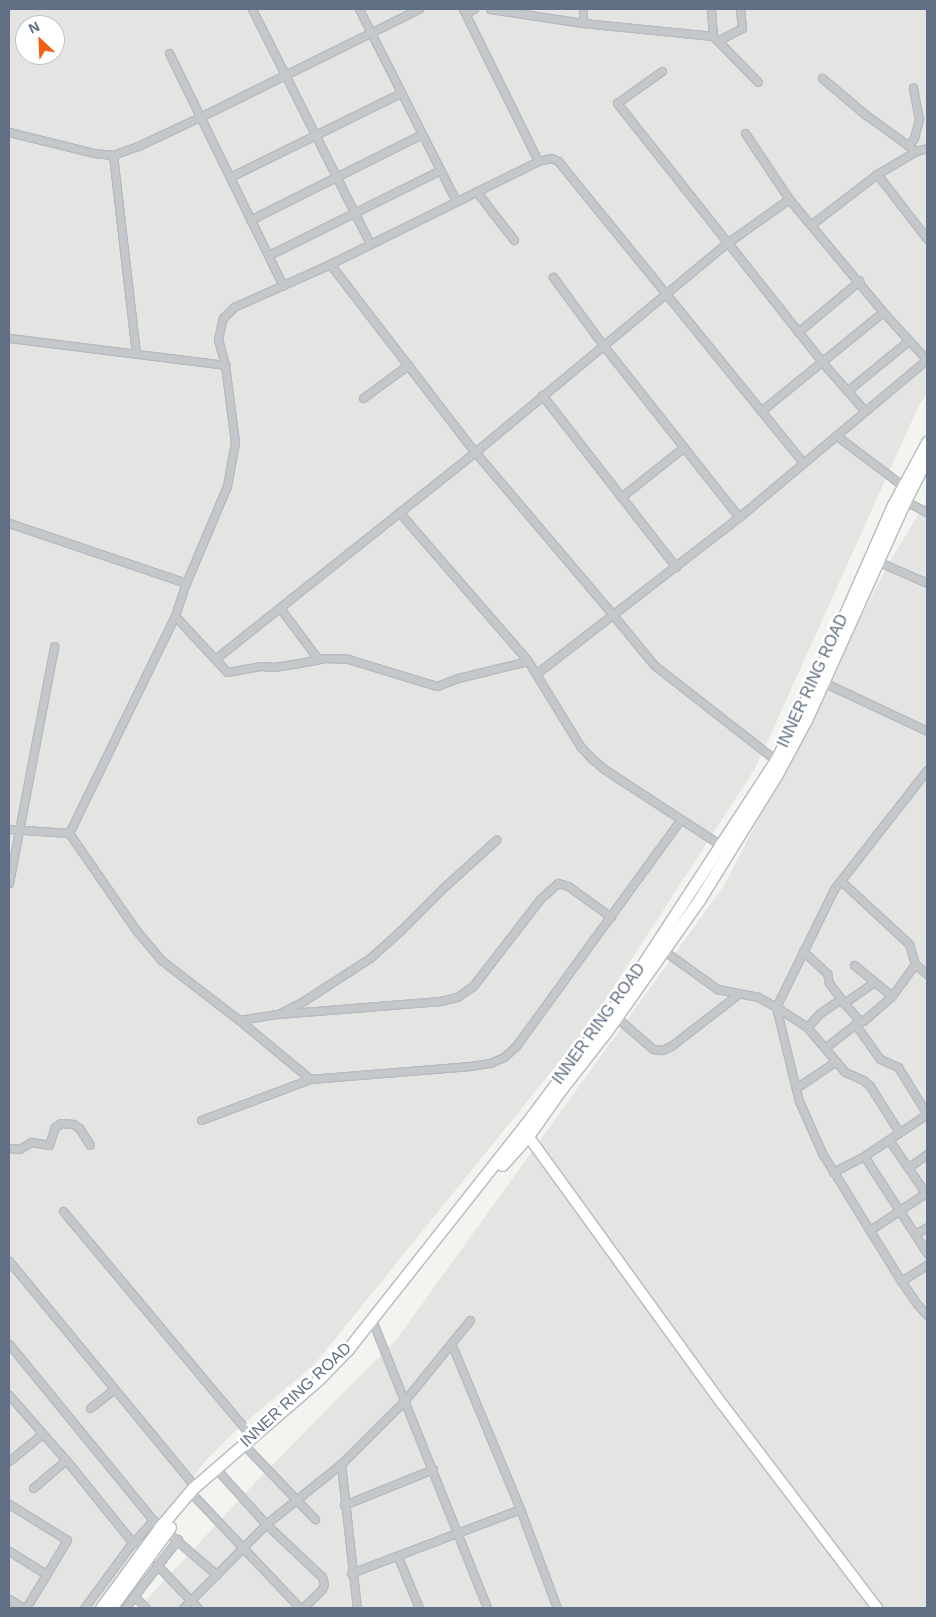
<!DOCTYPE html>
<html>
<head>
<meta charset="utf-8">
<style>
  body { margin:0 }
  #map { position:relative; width:936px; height:1617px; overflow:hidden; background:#f3f4ef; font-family:Helvetica,sans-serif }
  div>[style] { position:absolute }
  .built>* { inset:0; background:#e4e4e3 }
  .roads { filter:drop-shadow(1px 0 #b7bac0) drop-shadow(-1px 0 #b7bac0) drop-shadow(0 1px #b7bac0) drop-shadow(0 -1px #b7bac0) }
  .street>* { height:7px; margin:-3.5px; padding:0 3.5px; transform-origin:3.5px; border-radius:3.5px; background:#c5c8cb }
  .secondary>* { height:10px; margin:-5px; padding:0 5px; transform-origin:5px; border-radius:5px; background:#fff }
  .primary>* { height:11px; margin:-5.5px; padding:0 5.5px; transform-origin:5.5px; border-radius:5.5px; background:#fff }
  span { translate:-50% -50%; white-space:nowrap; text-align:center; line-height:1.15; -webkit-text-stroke:5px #fff; paint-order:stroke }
  .street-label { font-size:16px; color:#606f83 }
  .frame { position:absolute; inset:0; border:10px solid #606f83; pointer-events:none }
  .north { position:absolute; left:15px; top:15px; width:50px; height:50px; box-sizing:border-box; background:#fff; border:1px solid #bfc5cd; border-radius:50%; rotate:335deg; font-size:14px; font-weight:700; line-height:20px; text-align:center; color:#606f83 }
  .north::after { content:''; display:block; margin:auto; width:18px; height:22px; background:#f35f10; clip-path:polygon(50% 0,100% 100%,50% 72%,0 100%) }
</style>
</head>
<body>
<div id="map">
  <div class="built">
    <i style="clip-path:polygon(evenodd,9px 9px,927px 9px,927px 395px,920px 403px,756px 767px,589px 1025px,314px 1365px,233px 1433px,207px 1459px,131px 1557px,94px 1608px,9px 1608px,9px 9px,25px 25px,55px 25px,55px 55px,25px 55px,25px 25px)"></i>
    <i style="clip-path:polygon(927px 500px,927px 1608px,139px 1608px,264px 1473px,396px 1340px,725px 884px,887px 566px)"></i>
  </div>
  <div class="roads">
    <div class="street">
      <i style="left:252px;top:9px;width:263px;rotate:63.3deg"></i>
      <i style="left:359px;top:9px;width:215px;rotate:63.2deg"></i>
      <i style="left:463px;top:9px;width:169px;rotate:63.7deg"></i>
      <i style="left:490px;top:9px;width:94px;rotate:8.6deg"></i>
      <i style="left:583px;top:23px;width:131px;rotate:5.7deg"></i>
      <i style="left:713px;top:36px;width:64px;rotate:45.6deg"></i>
      <i style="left:711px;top:9px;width:27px;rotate:86deg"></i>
      <i style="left:466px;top:13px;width:9px;rotate:-27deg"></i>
      <i style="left:583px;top:23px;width:14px;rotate:-90deg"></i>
      <i style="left:721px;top:41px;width:4px;rotate:-56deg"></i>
      <i style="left:723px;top:38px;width:21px;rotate:-28deg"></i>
      <i style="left:742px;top:28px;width:19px;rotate:-96deg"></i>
      <i style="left:169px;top:53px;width:259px;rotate:63.9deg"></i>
      <i style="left:662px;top:71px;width:55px;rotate:144.6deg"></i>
      <i style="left:617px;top:103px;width:330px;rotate:51.6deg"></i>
      <i style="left:822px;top:362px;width:65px;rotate:48.7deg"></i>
      <i style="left:822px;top:78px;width:57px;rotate:40.1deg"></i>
      <i style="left:866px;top:115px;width:62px;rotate:35.8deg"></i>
      <i style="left:9px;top:132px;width:88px;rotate:13.9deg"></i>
      <i style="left:94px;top:153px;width:19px;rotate:6deg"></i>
      <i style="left:113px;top:155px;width:27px;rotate:-20deg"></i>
      <i style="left:138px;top:146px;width:68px;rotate:-25.1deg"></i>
      <i style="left:200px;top:117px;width:244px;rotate:-26.3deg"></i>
      <i style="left:745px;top:133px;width:79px;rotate:56.3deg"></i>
      <i style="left:789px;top:199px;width:147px;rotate:50.2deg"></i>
      <i style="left:883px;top:312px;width:65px;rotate:47.5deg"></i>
      <i style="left:908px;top:146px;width:10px;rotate:-53deg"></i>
      <i style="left:914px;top:138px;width:20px;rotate:-75deg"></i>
      <i style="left:919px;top:119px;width:32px;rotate:-101deg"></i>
      <i style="left:113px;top:155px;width:200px;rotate:83.4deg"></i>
      <i style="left:877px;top:174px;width:82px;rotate:52.4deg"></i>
      <i style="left:230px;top:177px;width:191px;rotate:-26.2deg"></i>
      <i style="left:476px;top:191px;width:62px;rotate:52.2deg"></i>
      <i style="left:250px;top:220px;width:192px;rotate:-26.6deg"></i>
      <i style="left:812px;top:224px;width:82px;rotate:-37.6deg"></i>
      <i style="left:877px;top:174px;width:45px;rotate:-30.5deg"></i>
      <i style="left:916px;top:151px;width:11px;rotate:-15deg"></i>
      <i style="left:269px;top:255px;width:191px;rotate:-26.4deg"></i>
      <i style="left:330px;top:264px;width:237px;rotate:52.4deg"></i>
      <i style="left:475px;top:452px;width:214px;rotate:49.7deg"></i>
      <i style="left:613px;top:615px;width:65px;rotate:50.6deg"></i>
      <i style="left:654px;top:665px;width:156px;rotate:38deg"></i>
      <i style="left:553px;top:277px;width:84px;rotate:53.7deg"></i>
      <i style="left:603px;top:345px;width:219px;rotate:51.7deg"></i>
      <i style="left:798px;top:332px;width:80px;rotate:-39.9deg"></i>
      <i style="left:9px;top:338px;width:218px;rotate:7.1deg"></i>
      <i style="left:847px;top:391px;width:79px;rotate:-39.3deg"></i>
      <i style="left:542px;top:395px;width:218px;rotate:52.1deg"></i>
      <i style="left:363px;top:398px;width:56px;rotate:-36.3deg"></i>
      <i style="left:761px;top:411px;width:157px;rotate:-39.1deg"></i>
      <i style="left:837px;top:436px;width:83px;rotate:37.1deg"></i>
      <i style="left:621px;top:497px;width:80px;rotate:-38.4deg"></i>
      <i style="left:905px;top:501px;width:25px;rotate:27deg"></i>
      <i style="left:399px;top:512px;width:197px;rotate:49.1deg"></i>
      <i style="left:528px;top:661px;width:100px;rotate:58.5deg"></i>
      <i style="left:580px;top:746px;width:16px;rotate:47deg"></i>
      <i style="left:591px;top:758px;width:17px;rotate:40deg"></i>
      <i style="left:604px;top:769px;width:141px;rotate:33.1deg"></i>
      <i style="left:9px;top:523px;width:187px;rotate:18.7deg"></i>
      <i style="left:877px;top:561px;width:55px;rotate:23.7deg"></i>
      <i style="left:280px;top:608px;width:64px;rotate:53.3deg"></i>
      <i style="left:175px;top:616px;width:76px;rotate:47.1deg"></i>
      <i style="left:227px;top:672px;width:35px;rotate:-10deg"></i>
      <i style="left:261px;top:666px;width:13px;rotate:4deg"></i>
      <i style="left:274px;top:667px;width:20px;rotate:-9deg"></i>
      <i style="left:294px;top:664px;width:31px;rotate:-11deg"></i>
      <i style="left:324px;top:658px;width:24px;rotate:2deg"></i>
      <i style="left:348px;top:659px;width:93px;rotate:16.9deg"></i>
      <i style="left:437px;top:686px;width:22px;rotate:-21deg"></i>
      <i style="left:458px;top:678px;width:72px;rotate:-13.7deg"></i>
      <i style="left:215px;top:659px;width:332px;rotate:-38.5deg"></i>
      <i style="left:475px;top:452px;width:327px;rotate:-39.7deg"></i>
      <i style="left:727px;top:243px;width:76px;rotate:-35.4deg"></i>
      <i style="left:537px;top:673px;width:255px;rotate:-37.7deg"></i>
      <i style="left:739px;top:517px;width:244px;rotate:-40deg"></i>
      <i style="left:823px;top:682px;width:115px;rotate:25.2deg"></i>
      <i style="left:9px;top:829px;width:60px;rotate:3.8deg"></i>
      <i style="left:69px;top:833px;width:118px;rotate:55.4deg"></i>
      <i style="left:136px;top:930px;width:39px;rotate:50deg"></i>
      <i style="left:161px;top:960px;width:98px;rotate:37.6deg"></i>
      <i style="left:239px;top:1020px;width:92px;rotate:39.7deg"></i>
      <i style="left:69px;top:833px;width:242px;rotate:-64deg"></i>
      <i style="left:175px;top:616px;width:35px;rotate:-72deg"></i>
      <i style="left:186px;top:583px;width:105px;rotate:-67.1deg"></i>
      <i style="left:227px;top:486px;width:45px;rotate:-79.7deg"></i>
      <i style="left:235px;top:442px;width:78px;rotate:-97.4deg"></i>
      <i style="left:225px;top:365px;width:27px;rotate:-105deg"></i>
      <i style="left:218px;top:339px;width:22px;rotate:-77deg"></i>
      <i style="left:223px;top:318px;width:16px;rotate:-45deg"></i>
      <i style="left:234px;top:307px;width:105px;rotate:-24.1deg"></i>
      <i style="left:330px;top:264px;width:232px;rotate:-26.3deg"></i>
      <i style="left:538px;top:161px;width:13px;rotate:-13deg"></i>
      <i style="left:551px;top:158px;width:8px;rotate:23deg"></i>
      <i style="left:558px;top:161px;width:76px;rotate:50.9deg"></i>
      <i style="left:606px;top:220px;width:312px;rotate:50.9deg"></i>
      <i style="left:841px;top:881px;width:93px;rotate:42.8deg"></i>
      <i style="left:909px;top:944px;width:21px;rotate:73deg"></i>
      <i style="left:915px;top:964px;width:39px;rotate:126deg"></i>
      <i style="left:9px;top:883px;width:241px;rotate:-79.2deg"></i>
      <i style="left:663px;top:950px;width:67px;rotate:35.8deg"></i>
      <i style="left:717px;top:989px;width:42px;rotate:11deg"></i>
      <i style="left:758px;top:997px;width:21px;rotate:29deg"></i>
      <i style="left:776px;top:1007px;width:97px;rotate:76.3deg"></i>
      <i style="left:799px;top:1101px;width:57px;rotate:66.1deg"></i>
      <i style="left:822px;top:1153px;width:150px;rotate:58.3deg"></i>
      <i style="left:901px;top:1281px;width:28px;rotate:55deg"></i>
      <i style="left:917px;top:1304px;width:15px;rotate:48deg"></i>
      <i style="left:803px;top:951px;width:33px;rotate:43deg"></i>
      <i style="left:827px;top:973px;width:10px;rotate:79deg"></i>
      <i style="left:829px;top:983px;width:25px;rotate:53deg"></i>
      <i style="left:844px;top:1003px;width:21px;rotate:49deg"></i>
      <i style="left:858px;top:1019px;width:5px;rotate:22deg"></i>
      <i style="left:863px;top:1021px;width:38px;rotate:-41deg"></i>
      <i style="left:892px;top:996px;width:49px;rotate:-140.8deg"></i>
      <i style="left:915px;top:964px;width:16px;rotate:40deg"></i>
      <i style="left:844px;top:1003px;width:37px;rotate:-35deg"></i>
      <i style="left:280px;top:1013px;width:28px;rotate:-27deg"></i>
      <i style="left:305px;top:1000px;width:77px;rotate:-32.9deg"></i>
      <i style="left:370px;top:958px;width:40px;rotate:-42deg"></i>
      <i style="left:400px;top:931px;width:61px;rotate:-45deg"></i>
      <i style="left:443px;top:888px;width:72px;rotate:-42.2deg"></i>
      <i style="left:616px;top:1017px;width:49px;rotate:40.9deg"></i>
      <i style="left:653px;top:1049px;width:9px;rotate:6deg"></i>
      <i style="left:662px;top:1050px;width:10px;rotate:-24deg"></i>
      <i style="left:671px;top:1046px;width:83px;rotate:-37.7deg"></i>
      <i style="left:239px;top:1020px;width:39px;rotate:-9deg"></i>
      <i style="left:278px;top:1014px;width:163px;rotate:-4.6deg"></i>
      <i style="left:440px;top:1001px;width:17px;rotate:-13deg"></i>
      <i style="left:457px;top:997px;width:19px;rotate:-35deg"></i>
      <i style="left:473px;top:986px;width:110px;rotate:-52.4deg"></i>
      <i style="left:540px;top:899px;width:24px;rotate:-42deg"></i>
      <i style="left:558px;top:883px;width:10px;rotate:17deg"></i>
      <i style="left:568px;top:886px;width:53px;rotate:35.8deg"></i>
      <i style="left:855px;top:1024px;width:43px;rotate:54.5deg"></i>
      <i style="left:880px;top:1059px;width:20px;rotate:24deg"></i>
      <i style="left:898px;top:1067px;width:55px;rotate:58.3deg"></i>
      <i style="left:807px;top:1027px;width:19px;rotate:-47deg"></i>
      <i style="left:820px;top:1013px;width:25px;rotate:-34deg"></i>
      <i style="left:826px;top:1047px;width:39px;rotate:-38deg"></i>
      <i style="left:796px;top:1088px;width:48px;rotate:-34deg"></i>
      <i style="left:201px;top:1120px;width:116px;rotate:-20.6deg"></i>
      <i style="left:310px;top:1079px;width:161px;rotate:-4.6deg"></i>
      <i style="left:470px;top:1066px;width:20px;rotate:-9deg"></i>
      <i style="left:490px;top:1063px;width:15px;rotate:-23deg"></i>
      <i style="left:504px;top:1057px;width:16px;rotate:-43deg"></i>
      <i style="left:516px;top:1046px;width:279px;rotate:-54deg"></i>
      <i style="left:899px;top:1132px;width:54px;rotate:-122.2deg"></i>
      <i style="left:870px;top:1086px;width:9px;rotate:-139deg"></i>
      <i style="left:863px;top:1080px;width:20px;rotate:-156deg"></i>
      <i style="left:845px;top:1072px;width:59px;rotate:-130.2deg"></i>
      <i style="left:807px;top:1027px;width:37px;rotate:-147deg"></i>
      <i style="left:776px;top:1007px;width:131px;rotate:-63.8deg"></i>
      <i style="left:834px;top:889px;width:151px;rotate:-52deg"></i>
      <i style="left:889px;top:1140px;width:67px;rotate:55.4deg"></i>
      <i style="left:9px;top:1148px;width:10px;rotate:6deg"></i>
      <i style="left:19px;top:1149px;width:14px;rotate:-30deg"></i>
      <i style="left:31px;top:1142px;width:18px;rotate:9deg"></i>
      <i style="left:49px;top:1145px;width:19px;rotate:-72deg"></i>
      <i style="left:55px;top:1127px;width:7px;rotate:-34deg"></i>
      <i style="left:61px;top:1123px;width:12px;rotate:5deg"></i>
      <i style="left:73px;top:1124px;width:7px;rotate:34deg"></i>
      <i style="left:79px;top:1128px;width:20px;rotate:57deg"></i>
      <i style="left:864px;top:1156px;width:116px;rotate:57deg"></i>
      <i style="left:909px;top:1167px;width:22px;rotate:-36deg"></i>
      <i style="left:833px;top:1172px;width:35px;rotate:-27deg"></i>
      <i style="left:864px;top:1156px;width:76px;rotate:-33.7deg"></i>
      <i style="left:63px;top:1211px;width:295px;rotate:50.1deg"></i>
      <i style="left:870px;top:1230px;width:69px;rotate:-33.7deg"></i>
      <i style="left:915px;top:1234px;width:14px;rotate:-30deg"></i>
      <i style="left:9px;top:1261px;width:293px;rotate:50.5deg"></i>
      <i style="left:901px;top:1281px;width:31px;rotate:-32deg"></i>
      <i style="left:372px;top:1320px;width:310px;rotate:68.2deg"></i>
      <i style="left:451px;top:1343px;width:180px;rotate:67.4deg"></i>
      <i style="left:520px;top:1509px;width:106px;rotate:69.5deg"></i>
      <i style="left:9px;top:1344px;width:227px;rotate:50.7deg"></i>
      <i style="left:153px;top:1520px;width:84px;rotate:40.7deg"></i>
      <i style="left:9px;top:1395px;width:86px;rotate:48.8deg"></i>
      <i style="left:66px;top:1460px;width:107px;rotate:51.1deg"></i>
      <i style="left:90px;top:1408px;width:31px;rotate:-38deg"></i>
      <i style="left:248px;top:1449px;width:97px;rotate:46.3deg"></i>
      <i style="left:9px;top:1461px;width:43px;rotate:-39.3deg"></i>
      <i style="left:341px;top:1464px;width:145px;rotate:83.7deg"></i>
      <i style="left:220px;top:1473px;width:69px;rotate:48deg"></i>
      <i style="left:266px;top:1524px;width:77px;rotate:43.4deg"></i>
      <i style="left:322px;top:1577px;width:7px;rotate:74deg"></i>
      <i style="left:324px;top:1584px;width:5px;rotate:112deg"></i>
      <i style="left:322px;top:1589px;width:27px;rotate:135deg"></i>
      <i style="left:33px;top:1488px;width:43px;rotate:-40.3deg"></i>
      <i style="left:195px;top:1497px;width:153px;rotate:46.6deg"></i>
      <i style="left:9px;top:1504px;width:68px;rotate:31.8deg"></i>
      <i style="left:67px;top:1540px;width:79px;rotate:121.1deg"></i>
      <i style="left:344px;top:1505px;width:96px;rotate:-22deg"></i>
      <i style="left:9px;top:1551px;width:44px;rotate:31.9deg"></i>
      <i style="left:398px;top:1557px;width:55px;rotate:67.6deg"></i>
      <i style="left:157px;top:1565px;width:59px;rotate:46.4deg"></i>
      <i style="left:351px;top:1573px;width:181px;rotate:-20.7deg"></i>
      <i style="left:134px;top:1596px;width:17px;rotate:45deg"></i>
      <i style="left:9px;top:1599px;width:17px;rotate:31deg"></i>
      <i style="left:84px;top:1608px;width:76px;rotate:-53.6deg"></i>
      <i style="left:129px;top:1547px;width:36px;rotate:-48deg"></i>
      <i style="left:125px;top:1608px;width:87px;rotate:-52.5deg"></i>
      <i style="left:183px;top:1608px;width:118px;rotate:-45.3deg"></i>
      <i style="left:266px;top:1524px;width:96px;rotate:-38.7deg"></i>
      <i style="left:341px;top:1464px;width:91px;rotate:-45deg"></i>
      <i style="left:405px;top:1400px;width:103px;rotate:-50.9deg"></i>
    </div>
    <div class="secondary">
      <i style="left:526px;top:1130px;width:6px;rotate:72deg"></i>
      <i style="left:528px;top:1136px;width:332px;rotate:54.1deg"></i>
      <i style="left:723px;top:1405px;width:255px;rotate:52.8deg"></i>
    </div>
    <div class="primary">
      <i style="left:502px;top:1165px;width:39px;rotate:-48deg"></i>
      <i style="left:528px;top:1136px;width:59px;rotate:-54.7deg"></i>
      <i style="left:562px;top:1088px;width:71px;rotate:-51.8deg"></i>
      <i style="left:606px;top:1032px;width:161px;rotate:-54.8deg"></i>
      <i style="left:699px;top:900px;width:148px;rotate:-58.2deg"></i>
      <i style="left:777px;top:774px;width:64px;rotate:-61.8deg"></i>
      <i style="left:807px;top:718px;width:234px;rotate:-65.7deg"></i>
      <i style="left:903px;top:505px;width:53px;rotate:-62.9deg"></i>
      <i style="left:101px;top:1608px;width:100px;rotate:-53.9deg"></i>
      <i style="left:160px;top:1527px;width:50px;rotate:-49.9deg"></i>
      <i style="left:192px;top:1489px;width:169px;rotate:-40.9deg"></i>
      <i style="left:320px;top:1378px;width:40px;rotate:-46deg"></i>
      <i style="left:348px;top:1349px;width:285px;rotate:-51.7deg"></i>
      <i style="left:525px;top:1125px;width:161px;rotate:-53.1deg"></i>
      <i style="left:622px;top:996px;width:282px;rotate:-56.9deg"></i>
      <i style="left:776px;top:760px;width:99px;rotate:-63.7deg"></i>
      <i style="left:820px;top:671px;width:181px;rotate:-66.3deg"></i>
      <i style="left:893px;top:505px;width:72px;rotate:-61.6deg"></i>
      <i style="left:111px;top:1608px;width:100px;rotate:-53.9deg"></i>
    </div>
  </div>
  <div class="street-label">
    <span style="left:813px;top:681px;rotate:-65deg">INNER RING ROAD</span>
    <span style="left:599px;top:1024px;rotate:-54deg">INNER RING ROAD</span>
    <span style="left:296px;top:1395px;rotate:-43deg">INNER RING ROAD</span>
  </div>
  <div class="frame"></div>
  <div class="north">N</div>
</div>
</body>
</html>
